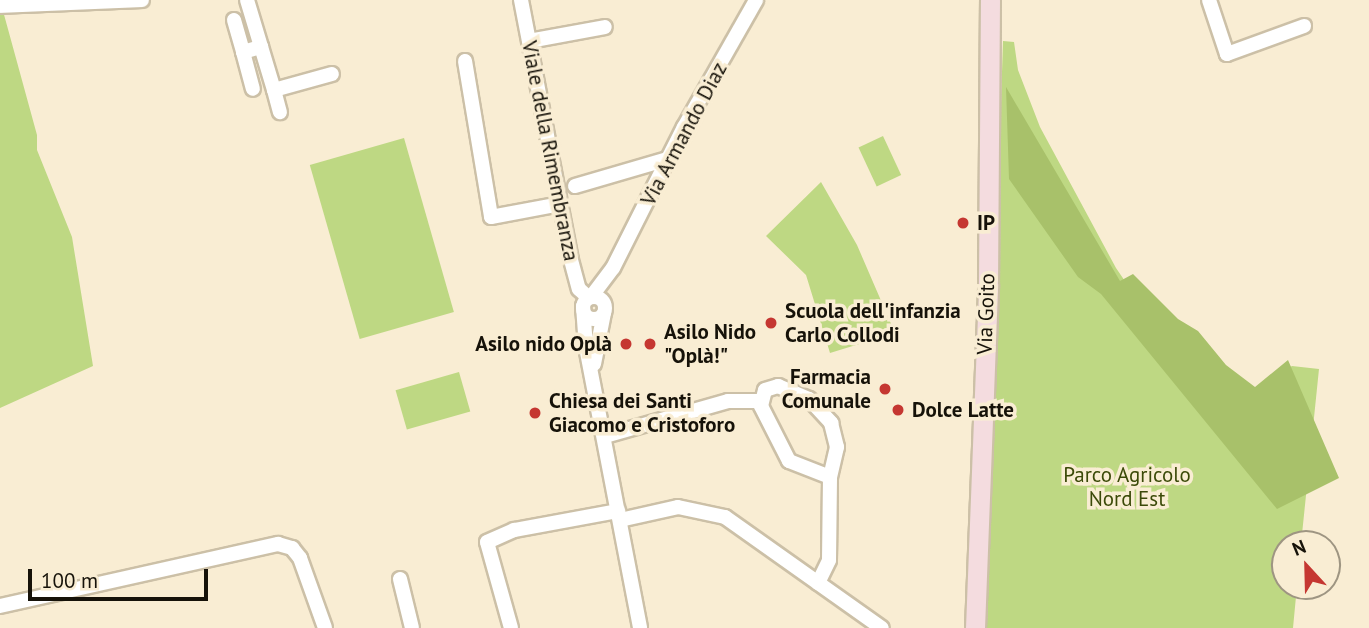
<!DOCTYPE html>
<html>
<head>
<meta charset="utf-8">
<style>
  body { margin:0 }
  #map { position:relative; width:1369px; height:628px; overflow:hidden; background:#f9edd3; font-family:"PT Sans",sans-serif }
  div>[style] { position:absolute }
  .green>* { inset:0; background:#bed883; transform-origin:0 0 }
  .forest>* { inset:0; background:#a8c16a }
  .roads { filter:drop-shadow(2px 0 #ccc0a7) drop-shadow(-2px 0 #ccc0a7) drop-shadow(0 2px #ccc0a7) drop-shadow(0 -2px #ccc0a7) }
  .street>* { height:14px; margin:-7px; padding:0 7px; transform-origin:7px; border-radius:7px; background:#fff }
  .street>.ring { margin:-7px; padding:0; box-sizing:content-box; background:none; border:14px solid #fff; border-radius:50% }
  .secondary>* { height:19px; margin:-9.5px; padding:0 9.5px; transform-origin:9.5px; border-radius:9.5px; background:#f4dcdf }
  .dots>* { width:19px; height:19px; translate:-50% -50%; box-sizing:border-box; border:4px solid #f9edd3; border-radius:50% }
  span { translate:-50% -50%; white-space:nowrap; text-align:center; line-height:1.15; -webkit-text-stroke:7px #f9edd3; paint-order:stroke }
  .street-label { font-size:21px; color:#161209 }
  .poi-label { font-size:21px; color:#161209; font-weight:700 }
  .left { translate:0 -50%; text-align:left }
  .right { translate:-100% -50%; text-align:right }
  .park-label { font-size:21px; color:#3b4a08 }
  .north { position:absolute; left:1271px; top:530px; width:70px; height:70px; box-sizing:border-box; background:#f9edd3; border:2px solid #9e9582; border-radius:50%; rotate:338deg; font-size:19px; font-weight:700; line-height:28px; text-align:center; color:#161209 }
  .north::after { content:''; display:block; margin:auto; width:24px; height:32px; background:#c53731; clip-path:polygon(50% 0,100% 100%,50% 72%,0 100%) }
  .scale { position:absolute; left:28px; top:569px; width:180px; height:32px; box-sizing:border-box; border:4px solid #161209; border-top:0; padding-left:9px; font-size:21px; line-height:24px; white-space:nowrap; color:#161209; -webkit-text-stroke:5px #f9edd3; paint-order:stroke }
</style>
</head>
<body>
<div id="map">
  <div class="green">
    <i style="clip-path:polygon(0 0,37px 135px,37px 150px,72px 237px,93px 366px,0 408px)"></i>
    <i style="clip-path:polygon(1003px 41px,1014px 42px,1018px 70px,1040px 127px,1116px 268px,1146px 312px,1245px 413px,1262px 383px,1292px 366px,1319px 369px,1301px 544px,1285px 544px,1285px 586px,1297px 586px,1293px 628px,984px 628px)"></i>
    <i style="left:883px;top:136px;width:43px;height:27px;rotate:65deg"></i>
    <i style="left:404px;top:138px;width:181px;height:98px;rotate:74deg"></i>
    <i style="clip-path:polygon(821px 182px,857px 245px,895px 333px,830px 353px,806px 275px,766px 236px)"></i>
    <i style="left:459px;top:372px;width:41px;height:66px;rotate:74deg"></i>
  </div>
  <div class="forest">
    <i style="clip-path:polygon(1006px 87px,1120px 281px,1133px 274px,1178px 319px,1198px 331px,1226px 365px,1255px 387px,1288px 360px,1339px 478px,1277px 509px,1101px 294px,1078px 277px,1009px 179px)"></i>
  </div>
  <div class="roads">
    <div class="street">
      <i style="left:247px;top:0;width:94px;rotate:73.3deg"></i>
      <i style="left:274px;top:90px;width:60px;rotate:-15.4deg"></i>
      <i style="left:521px;top:0;width:265px;rotate:79.1deg"></i>
      <i style="left:571px;top:260px;width:30px;rotate:75deg"></i>
      <i style="left:579px;top:289px;width:13px;rotate:42deg"></i>
      <i style="left:1209px;top:0;width:57px;rotate:71.6deg"></i>
      <i style="left:1227px;top:54px;width:82px;rotate:-20deg"></i>
      <i style="left:0;top:6px;width:142px;rotate:-2.4deg"></i>
      <i style="left:234px;top:20px;width:33px;rotate:74deg"></i>
      <i style="left:243px;top:52px;width:19px;rotate:-16deg"></i>
      <i style="left:529px;top:41px;width:77px;rotate:-10.4deg"></i>
      <i style="left:243px;top:52px;width:38px;rotate:75deg"></i>
      <i style="left:465px;top:61px;width:158px;rotate:80.5deg"></i>
      <i style="left:491px;top:217px;width:70px;rotate:-10.7deg"></i>
      <i style="left:274px;top:90px;width:23px;rotate:75deg"></i>
      <i style="left:575px;top:186px;width:100px;rotate:-16.3deg"></i>
      <i class="ring" style="left:583px;top:297px;width:8px;height:8px"></i>
      <i style="left:591px;top:297px;width:36px;rotate:-53deg"></i>
      <i style="left:613px;top:268px;width:158px;rotate:-63.3deg"></i>
      <i style="left:684px;top:127px;width:146px;rotate:-60.4deg"></i>
      <i style="left:583px;top:306px;width:41px;rotate:85.8deg"></i>
      <i style="left:586px;top:347px;width:286px;rotate:79.1deg"></i>
      <i style="left:594px;top:364px;width:52px;rotate:-78.9deg"></i>
      <i style="left:778px;top:386px;width:34px;rotate:23deg"></i>
      <i style="left:809px;top:399px;width:33px;rotate:47deg"></i>
      <i style="left:831px;top:423px;width:25px;rotate:76deg"></i>
      <i style="left:837px;top:447px;width:31px;rotate:103deg"></i>
      <i style="left:830px;top:477px;width:44px;rotate:-158.7deg"></i>
      <i style="left:789px;top:461px;width:62px;rotate:-117deg"></i>
      <i style="left:761px;top:406px;width:16px;rotate:-76deg"></i>
      <i style="left:765px;top:390px;width:14px;rotate:-17deg"></i>
      <i style="left:605px;top:436px;width:128px;rotate:-15.9deg"></i>
      <i style="left:728px;top:401px;width:32px"></i>
      <i style="left:620px;top:520px;width:59px;rotate:-12.6deg"></i>
      <i style="left:678px;top:507px;width:48px;rotate:12deg"></i>
      <i style="left:725px;top:517px;width:192px;rotate:35.3deg"></i>
      <i style="left:400px;top:579px;width:50px;rotate:76.2deg"></i>
      <i style="left:818px;top:583px;width:25px;rotate:-64deg"></i>
      <i style="left:829px;top:560px;width:83px;rotate:-89.3deg"></i>
      <i style="left:0;top:606px;width:285px;rotate:-12.6deg"></i>
      <i style="left:278px;top:544px;width:15px;rotate:16deg"></i>
      <i style="left:292px;top:548px;width:13px;rotate:51deg"></i>
      <i style="left:300px;top:558px;width:74px;rotate:70.3deg"></i>
      <i style="left:511px;top:628px;width:89px;rotate:-105.6deg"></i>
      <i style="left:487px;top:542px;width:30px;rotate:-24deg"></i>
      <i style="left:514px;top:530px;width:106px;rotate:-10.4deg"></i>
    </div>
    <div class="secondary">
      <i style="left:975px;top:628px;width:344px;rotate:-87.8deg"></i>
      <i style="left:988px;top:284px;width:284px;rotate:-89.6deg"></i>
    </div>
  </div>
  <div class="dots">
    <i style="left:963px;top:223px;background:#c53731"></i>
    <i style="left:771px;top:323px;background:#c53731"></i>
    <i style="left:626px;top:344px;background:#c53731"></i>
    <i style="left:650px;top:344px;background:#c53731"></i>
    <i style="left:885px;top:389px;background:#c53731"></i>
    <i style="left:898px;top:410px;background:#c53731"></i>
    <i style="left:535px;top:413px;background:#c53731"></i>
  </div>
  <div class="street-label">
    <span style="left:684px;top:134px;rotate:-62deg">Via Armando Diaz</span>
    <span style="left:550px;top:151px;rotate:79deg">Viale della Rimembranza</span>
    <span style="left:986px;top:314px;rotate:-88deg">Via Goito</span>
  </div>
  <div class="poi-label">
    <span class="left" style="left:977px;top:223px">IP</span>
    <span class="left" style="left:785px;top:323px">Scuola dell'infanzia<br>Carlo Collodi</span>
    <span class="left" style="left:664px;top:344px">Asilo Nido<br>"Oplà!"</span>
    <span class="right" style="left:612px;top:344px">Asilo nido Oplà</span>
    <span class="right" style="left:871px;top:389px">Farmacia<br>Comunale</span>
    <span class="left" style="left:549px;top:413px">Chiesa dei Santi<br>Giacomo e Cristoforo</span>
    <span class="left" style="left:912px;top:410px">Dolce Latte</span>
  </div>
  <div class="park-label">
    <span style="left:1127px;top:487px">Parco Agricolo<br>Nord Est</span>
  </div>
  <div class="north">N</div>
  <div class="scale">100 m</div>
</div>
</body>
</html>
